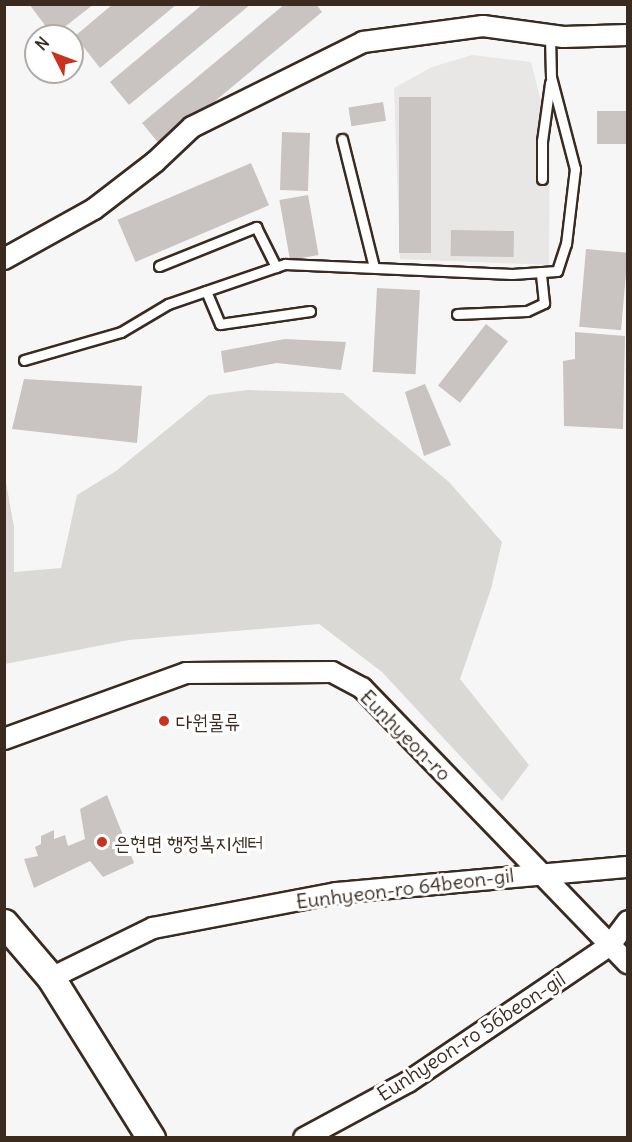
<!DOCTYPE html>
<html>
<head>
<meta charset="utf-8">
<style>
  body { margin:0 }
  #map { position:relative; width:632px; height:1142px; overflow:hidden; background:#f7f6f6; font-family:Delius,"Poor Story",sans-serif }
  div>[style] { position:absolute }
  .built>* { inset:0; background:#e9e7e6 }
  .green>* { inset:0; background:#dbd9d6 }
  .building>* { inset:0; background:#c9c3c1; transform-origin:0 0 }
  .roads { filter:drop-shadow(2px 0 #3b2a1e) drop-shadow(-2px 0 #3b2a1e) drop-shadow(0 2px #3b2a1e) drop-shadow(0 -2px #3b2a1e) }
  .service>* { height:9px; margin:-4.5px; padding:0 4.5px; transform-origin:4.5px; border-radius:4.5px; background:#fff }
  .minor>* { height:20px; margin:-10px; padding:0 10px; transform-origin:10px; border-radius:10px; background:#fff }
  .secondary>* { height:27px; margin:-13.5px; padding:0 13.5px; transform-origin:13.5px; border-radius:13.5px; background:#fff }
  .dots>* { width:16px; height:16px; translate:-50% -50%; box-sizing:border-box; border:3px solid #fff; border-radius:50% }
  span { translate:-50% -50%; white-space:nowrap; text-align:center; line-height:1.15; -webkit-text-stroke:6px #fff; paint-order:stroke }
  .poi-label { font-size:20px; color:#3b2a1e }
  .left { translate:0 -50%; text-align:left }
  .street-label { font-size:20px; color:#3b2a1e }
  .frame { position:absolute; inset:0; border:6px solid #3b2a1e; pointer-events:none }
  .north { position:absolute; left:24px; top:24px; width:60px; height:60px; box-sizing:border-box; background:#fff; border:2px solid #b1aaa5; border-radius:50%; rotate:312deg; font-size:16px; font-weight:700; line-height:24px; text-align:center; color:#3b2a1e }
  .north::after { content:''; display:block; margin:auto; width:21px; height:27px; background:#c8321e; clip-path:polygon(50% 0,100% 100%,50% 72%,0 100%) }
</style>
</head>
<body>
<div id="map">
  <div class="built">
    <i style="clip-path:polygon(472px 55px,531px 62px,550px 137px,549px 265px,400px 259px,394px 88px,432px 67px)"></i>
  </div>
  <div class="green">
    <i style="clip-path:polygon(247px 390px,343px 393px,449px 482px,502px 542px,491px 589px,460px 679px,529px 765px,502px 801px,382px 672px,319px 624px,129px 640px,5px 664px,5px 477px,14px 527px,14px 572px,61px 568px,77px 495px,116px 471px,209px 395px)"></i>
  </div>
  <div class="building">
    <i style="clip-path:polygon(29px 4px,94px 4px,53px 36px)"></i>
    <i style="clip-path:polygon(113px 4px,177px 4px,100px 68px,75px 36px)"></i>
    <i style="clip-path:polygon(203px 4px,251px 4px,129px 105px,110px 82px)"></i>
    <i style="clip-path:polygon(285px 4px,316px 4px,322px 12px,161px 146px,142px 123px)"></i>
    <i style="left:431px;top:97px;width:156px;height:32px;rotate:90deg"></i>
    <i style="left:383px;top:102px;width:19px;height:35px;rotate:81deg"></i>
    <i style="left:597px;top:111px;width:31px;height:33px"></i>
    <i style="left:282px;top:132px;width:28px;height:58px;rotate:2deg"></i>
    <i style="left:251px;top:163px;width:46px;height:145px;rotate:67deg"></i>
    <i style="left:308px;top:195px;width:61px;height:29px;rotate:80deg"></i>
    <i style="left:451px;top:230px;width:63px;height:26px;rotate:1deg"></i>
    <i style="left:586px;top:249px;width:42px;height:78px;rotate:5deg"></i>
    <i style="left:377px;top:288px;width:43px;height:84px;rotate:3deg"></i>
    <i style="left:486px;top:324px;width:28px;height:78px;rotate:38deg"></i>
    <i style="clip-path:polygon(575px 332px,625px 336px,623px 429px,564px 426px,563px 361px,575px 359px)"></i>
    <i style="clip-path:polygon(285px 339px,346px 342px,341px 370px,277px 363px,224px 373px,221px 351px)"></i>
    <i style="clip-path:polygon(24px 379px,142px 386px,137px 443px,12px 429px)"></i>
    <i style="clip-path:polygon(425px 384px,451px 445px,424px 456px,405px 392px)"></i>
    <i style="clip-path:polygon(107px 795px,134px 863px,103px 877px,90px 861px,34px 888px,24px 859px,38px 856px,35px 847px,41px 844px,41px 836px,54px 830px,54px 839px,65px 835px,68px 846px,85px 839px,80px 809px)"></i>
  </div>
  <div class="roads">
    <div class="service">
      <i style="left:342px;top:139px;width:132px;rotate:76deg"></i>
      <i style="left:542px;top:179px;width:38px;rotate:-90deg"></i>
      <i style="left:542px;top:141px;width:59px;rotate:-82.1deg"></i>
      <i style="left:159px;top:266px;width:105px;rotate:-21.9deg"></i>
      <i style="left:256px;top:227px;width:45px;rotate:63.4deg"></i>
      <i style="left:206px;top:291px;width:36px;rotate:67deg"></i>
      <i style="left:220px;top:324px;width:91px;rotate:-8.2deg"></i>
      <i style="left:457px;top:314px;width:70px;rotate:-2.5deg"></i>
      <i style="left:527px;top:311px;width:19px;rotate:-25deg"></i>
      <i style="left:544px;top:303px;width:31px;rotate:-96deg"></i>
      <i style="left:24px;top:360px;width:101px;rotate:-16.1deg"></i>
      <i style="left:121px;top:332px;width:55px;rotate:-30.8deg"></i>
      <i style="left:168px;top:304px;width:124px;rotate:-18.9deg"></i>
      <i style="left:285px;top:264px;width:227px;rotate:2.5deg"></i>
      <i style="left:512px;top:274px;width:45px;rotate:-3.8deg"></i>
      <i style="left:557px;top:271px;width:28px;rotate:-72deg"></i>
      <i style="left:566px;top:244px;width:76px;rotate:-83.2deg"></i>
      <i style="left:575px;top:169px;width:95px;rotate:-104.6deg"></i>
      <i style="left:551px;top:77px;width:42px;rotate:-91.4deg"></i>
    </div>
    <div class="minor">
      <i style="left:4px;top:259px;width:103px;rotate:-29.1deg"></i>
      <i style="left:94px;top:209px;width:77px;rotate:-37.6deg"></i>
      <i style="left:155px;top:162px;width:51px;rotate:-43.4deg"></i>
      <i style="left:192px;top:127px;width:191px;rotate:-26.4deg"></i>
      <i style="left:363px;top:42px;width:121px;rotate:-7.6deg"></i>
      <i style="left:483px;top:26px;width:81px;rotate:7.8deg"></i>
      <i style="left:563px;top:37px;width:65px;rotate:-1.8deg"></i>
      <i style="left:4px;top:739px;width:194px;rotate:-19.9deg"></i>
      <i style="left:186px;top:673px;width:146px;rotate:-0.4deg"></i>
      <i style="left:332px;top:672px;width:34px;rotate:28deg"></i>
      <i style="left:362px;top:688px;width:383px;rotate:46deg"></i>
      <i style="left:51px;top:978px;width:114px;rotate:-26.1deg"></i>
      <i style="left:153px;top:928px;width:186px;rotate:-10.8deg"></i>
      <i style="left:336px;top:893px;width:293px;rotate:-5.1deg"></i>
      <i style="left:304px;top:1138px;width:118px;rotate:-28.3deg"></i>
      <i style="left:408px;top:1082px;width:244px;rotate:-34.1deg"></i>
      <i style="left:610px;top:945px;width:30px;rotate:-53deg"></i>
    </div>
    <div class="secondary">
      <i style="left:4px;top:923px;width:72px;rotate:49.5deg"></i>
      <i style="left:51px;top:978px;width:189px;rotate:58deg"></i>
    </div>
  </div>
  <div class="dots">
    <i style="left:164px;top:721px;background:#c8321e"></i>
    <i style="left:102px;top:842px;background:#c8321e"></i>
  </div>
  <div class="poi-label">
    <span class="left" style="left:176px;top:721px">다원물류</span>
    <span class="left" style="left:114px;top:842px">은현면 행정복지센터</span>
  </div>
  <div class="street-label">
    <span style="left:406px;top:735px;rotate:45deg">Eunhyeon-ro</span>
    <span style="left:405px;top:888px;rotate:-7deg">Eunhyeon-ro 64beon-gil</span>
    <span style="left:471px;top:1036px;rotate:-33deg">Eunhyeon-ro 56beon-gil</span>
  </div>
  <div class="frame"></div>
  <div class="north">N</div>
</div>
</body>
</html>
